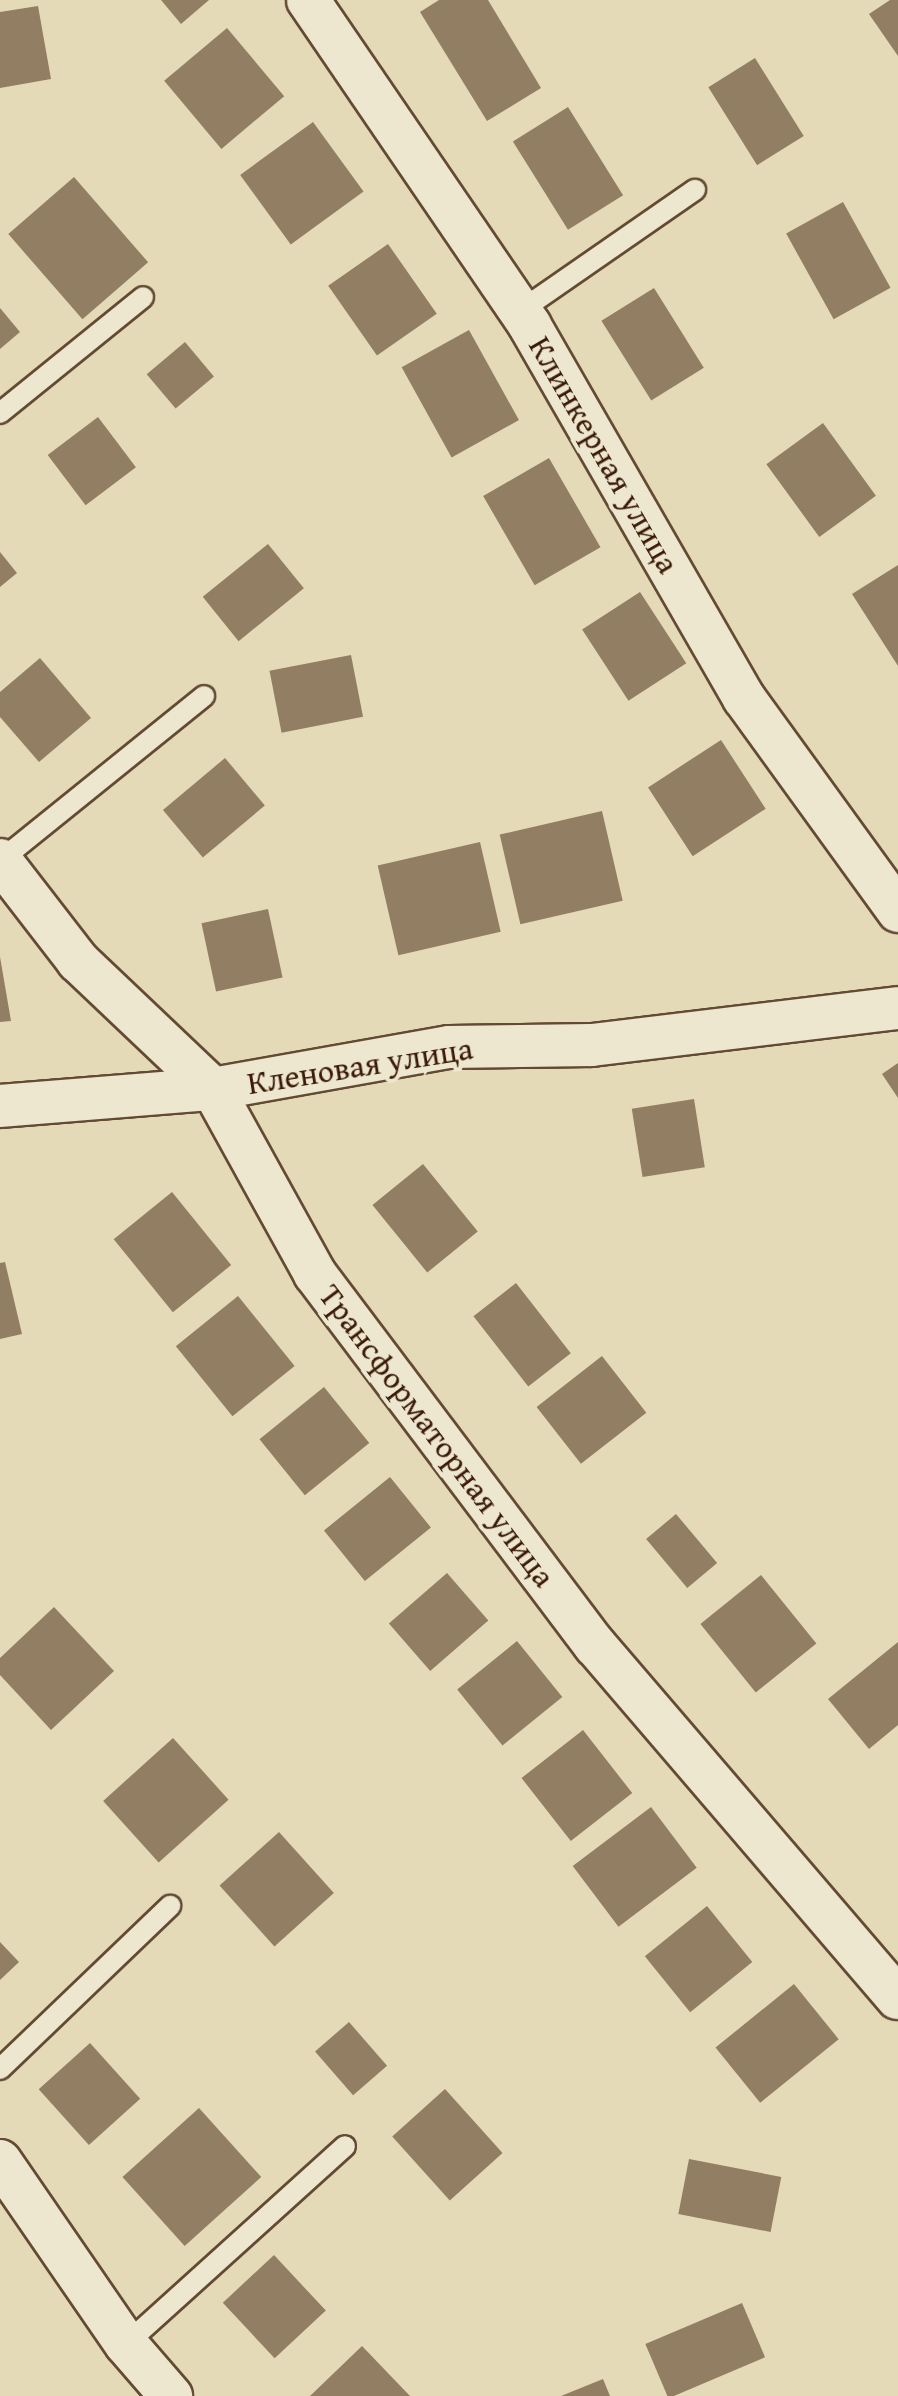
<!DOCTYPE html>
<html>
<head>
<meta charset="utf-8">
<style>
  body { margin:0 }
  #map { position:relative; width:898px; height:2396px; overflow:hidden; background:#e4dab7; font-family:"Gentium Book Plus",serif }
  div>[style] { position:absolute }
  .building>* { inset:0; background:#927e63; transform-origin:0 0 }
  .roads { filter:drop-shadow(2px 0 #644a33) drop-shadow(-2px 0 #644a33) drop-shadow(0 2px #644a33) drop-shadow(0 -2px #644a33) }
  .lane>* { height:20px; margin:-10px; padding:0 10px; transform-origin:10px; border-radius:10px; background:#ede7d0 }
  .street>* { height:42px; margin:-21px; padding:0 21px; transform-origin:21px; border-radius:21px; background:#ede7d0 }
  span { translate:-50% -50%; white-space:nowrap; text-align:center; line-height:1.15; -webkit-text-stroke:8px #ede7d0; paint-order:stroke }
  .street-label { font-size:32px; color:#3a1a07 }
</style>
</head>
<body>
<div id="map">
  <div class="building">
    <i style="clip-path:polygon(161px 0,209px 0,181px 24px)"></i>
    <i style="clip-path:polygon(439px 0,488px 0,541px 88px,487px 121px,420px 12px)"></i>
    <i style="clip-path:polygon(890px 0,898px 0,898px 56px,869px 14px)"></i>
    <i style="clip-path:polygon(38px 6px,51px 79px,0 88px,0 12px)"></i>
    <i style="left:227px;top:28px;width:89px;height:82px;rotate:50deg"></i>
    <i style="left:755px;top:58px;width:92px;height:55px;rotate:58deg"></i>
    <i style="left:568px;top:107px;width:104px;height:65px;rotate:58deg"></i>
    <i style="left:313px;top:122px;width:86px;height:90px;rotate:54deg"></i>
    <i style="left:74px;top:177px;width:113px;height:87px;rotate:49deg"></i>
    <i style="left:843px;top:202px;width:98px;height:65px;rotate:61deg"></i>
    <i style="left:388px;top:244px;width:85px;height:73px;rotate:55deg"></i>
    <i style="left:654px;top:288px;width:94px;height:62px;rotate:58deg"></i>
    <i style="clip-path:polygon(0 308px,20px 332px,0 349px)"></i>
    <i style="left:469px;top:330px;width:103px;height:77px;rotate:61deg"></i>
    <i style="left:185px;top:342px;width:45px;height:50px;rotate:50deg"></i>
    <i style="left:98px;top:417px;width:63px;height:63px;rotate:53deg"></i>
    <i style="left:823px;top:423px;width:90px;height:70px;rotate:54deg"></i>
    <i style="left:549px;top:458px;width:103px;height:76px;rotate:60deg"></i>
    <i style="left:268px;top:544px;width:57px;height:84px;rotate:51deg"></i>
    <i style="clip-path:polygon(0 552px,17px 573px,0 587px)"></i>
    <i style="clip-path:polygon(898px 565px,898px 666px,852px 594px)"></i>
    <i style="left:640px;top:592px;width:85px;height:69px;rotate:57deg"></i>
    <i style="left:351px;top:655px;width:63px;height:83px;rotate:79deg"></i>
    <i style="clip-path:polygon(40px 658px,91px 718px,39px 762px,0 717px,0 692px)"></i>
    <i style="left:721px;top:740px;width:82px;height:87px;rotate:57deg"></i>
    <i style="left:225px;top:758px;width:62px;height:81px;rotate:50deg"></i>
    <i style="left:602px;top:811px;width:92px;height:105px;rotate:77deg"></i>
    <i style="left:480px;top:842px;width:92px;height:105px;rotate:77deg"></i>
    <i style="left:268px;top:909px;width:70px;height:68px;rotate:78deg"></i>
    <i style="clip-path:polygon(0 957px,11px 1021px,0 1022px)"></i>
    <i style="clip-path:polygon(898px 1063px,898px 1098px,882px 1074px)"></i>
    <i style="left:694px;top:1099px;width:69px;height:63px;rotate:81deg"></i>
    <i style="left:423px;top:1164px;width:87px;height:65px;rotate:51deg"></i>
    <i style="left:172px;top:1192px;width:94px;height:75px;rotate:51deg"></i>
    <i style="clip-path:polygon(5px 1262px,22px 1334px,0 1339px,0 1263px)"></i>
    <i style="left:516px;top:1283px;width:89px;height:54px;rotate:52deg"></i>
    <i style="left:238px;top:1296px;width:90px;height:80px;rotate:51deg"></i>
    <i style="left:602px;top:1356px;width:72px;height:83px;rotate:52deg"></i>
    <i style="left:324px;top:1387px;width:72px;height:83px;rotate:51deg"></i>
    <i style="left:390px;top:1477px;width:65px;height:85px;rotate:51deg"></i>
    <i style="left:676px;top:1514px;width:64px;height:39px;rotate:50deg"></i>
    <i style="left:447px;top:1573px;width:63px;height:77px;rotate:49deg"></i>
    <i style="left:761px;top:1575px;width:88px;height:78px;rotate:51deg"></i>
    <i style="clip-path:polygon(54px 1607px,114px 1671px,51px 1730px,0 1675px,0 1658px)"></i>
    <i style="left:517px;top:1641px;width:72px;height:77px;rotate:51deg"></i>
    <i style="clip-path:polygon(898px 1642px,898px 1725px,869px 1749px,828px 1699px)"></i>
    <i style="left:583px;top:1730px;width:80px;height:78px;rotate:52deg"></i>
    <i style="left:173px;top:1738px;width:83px;height:94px;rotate:48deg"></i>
    <i style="left:651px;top:1807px;width:76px;height:98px;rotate:53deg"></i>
    <i style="left:279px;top:1832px;width:82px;height:80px;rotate:48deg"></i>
    <i style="left:707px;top:1906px;width:72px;height:80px;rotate:51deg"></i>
    <i style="clip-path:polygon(0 1942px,19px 1962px,0 1980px)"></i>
    <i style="left:794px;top:1984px;width:71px;height:101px;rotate:51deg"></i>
    <i style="left:349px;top:2022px;width:58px;height:45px;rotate:49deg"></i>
    <i style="left:90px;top:2043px;width:75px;height:69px;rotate:48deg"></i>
    <i style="left:445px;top:2089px;width:86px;height:71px;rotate:48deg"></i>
    <i style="left:199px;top:2108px;width:93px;height:103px;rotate:48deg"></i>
    <i style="left:689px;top:2159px;width:94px;height:56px;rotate:11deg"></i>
    <i style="left:274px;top:2255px;width:76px;height:70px;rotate:47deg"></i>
    <i style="left:742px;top:2303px;width:59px;height:105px;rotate:67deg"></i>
    <i style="clip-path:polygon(362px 2346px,410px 2396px,310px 2396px)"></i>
    <i style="clip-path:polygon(603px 2379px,610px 2396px,561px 2396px)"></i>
  </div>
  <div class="roads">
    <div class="lane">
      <i style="left:520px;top:311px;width:213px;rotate:-34.7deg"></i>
      <i style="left:0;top:413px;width:184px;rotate:-39deg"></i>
      <i style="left:1px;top:860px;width:261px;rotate:-38.9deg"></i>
      <i style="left:0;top:2069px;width:236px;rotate:-43.8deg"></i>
      <i style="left:126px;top:2344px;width:295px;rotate:-42.1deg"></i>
    </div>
    <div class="street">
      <i style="left:308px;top:0;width:394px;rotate:55.7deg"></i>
      <i style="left:530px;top:326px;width:429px;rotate:60.1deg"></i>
      <i style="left:744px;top:698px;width:263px;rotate:54.1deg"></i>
      <i style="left:0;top:860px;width:128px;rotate:52.3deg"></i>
      <i style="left:78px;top:961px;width:186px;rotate:43.5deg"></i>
      <i style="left:213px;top:1089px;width:211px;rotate:61.1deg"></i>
      <i style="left:315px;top:1274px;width:465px;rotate:53deg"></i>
      <i style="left:595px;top:1645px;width:465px;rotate:49.4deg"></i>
      <i style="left:0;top:1106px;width:214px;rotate:-4.6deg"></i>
      <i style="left:213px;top:1089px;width:240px;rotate:-10.1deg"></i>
      <i style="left:449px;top:1047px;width:143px;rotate:-0.8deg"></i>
      <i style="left:592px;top:1045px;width:308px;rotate:-6.9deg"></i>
      <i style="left:0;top:2161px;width:222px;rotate:55.5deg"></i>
      <i style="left:126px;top:2344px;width:69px;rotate:49.1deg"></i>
    </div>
  </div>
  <div class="street-label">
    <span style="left:604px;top:455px;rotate:60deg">Клинкерная улица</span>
    <span style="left:360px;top:1066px;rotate:-9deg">Кленовая улица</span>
    <span style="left:437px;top:1436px;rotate:53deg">Трансформаторная улица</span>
  </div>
</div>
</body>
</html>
